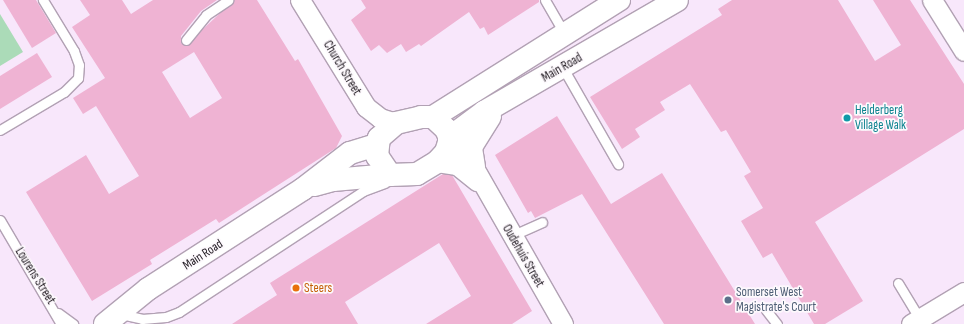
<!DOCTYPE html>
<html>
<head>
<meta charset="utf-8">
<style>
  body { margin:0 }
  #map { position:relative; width:964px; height:324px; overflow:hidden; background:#f8e7fb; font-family:"Sofia Sans Condensed",sans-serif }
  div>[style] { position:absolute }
  .green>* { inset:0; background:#abdbb8 }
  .building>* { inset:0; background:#efb3d3 }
  .roads { filter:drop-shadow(1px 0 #b2a1b4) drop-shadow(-1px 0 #b2a1b4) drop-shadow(0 1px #b2a1b4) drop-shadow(0 -1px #b2a1b4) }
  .service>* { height:9px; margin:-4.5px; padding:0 4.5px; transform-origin:4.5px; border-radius:4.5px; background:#fff }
  .minor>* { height:19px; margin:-9.5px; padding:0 9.5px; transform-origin:9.5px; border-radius:9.5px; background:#fff }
  .secondary>* { height:22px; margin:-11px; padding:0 11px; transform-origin:11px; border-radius:11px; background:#fff }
  .dots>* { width:11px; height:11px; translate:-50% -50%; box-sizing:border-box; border:2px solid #fdf9fd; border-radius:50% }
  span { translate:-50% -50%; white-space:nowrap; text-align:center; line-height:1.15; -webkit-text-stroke:3.5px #fdf9fd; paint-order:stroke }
  .street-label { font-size:13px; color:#221c23 }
  .culture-label { font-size:13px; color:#0d838f }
  .left { translate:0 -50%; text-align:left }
  .food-label { font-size:13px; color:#c56008 }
  .service-label { font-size:13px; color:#4e5e75 }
</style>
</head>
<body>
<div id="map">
  <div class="green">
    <i style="clip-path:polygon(0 14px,23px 52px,0 66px)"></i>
  </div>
  <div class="building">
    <i style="clip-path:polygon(3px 0,36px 0,56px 33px,32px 48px)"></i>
    <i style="clip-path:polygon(evenodd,80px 0,122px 0,131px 14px,153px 0,217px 0,201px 11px,181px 36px,181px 43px,185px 46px,234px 0,257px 0,295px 61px,298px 59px,342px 136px,336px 148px,219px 223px,216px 219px,150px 260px,152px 264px,92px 301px,26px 192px,86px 155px,109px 194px,139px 176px,96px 106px,83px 114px,73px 98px,105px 78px,72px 27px,90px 15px,80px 0,194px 52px,222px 98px,190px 118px,162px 72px,194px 52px)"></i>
    <i style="clip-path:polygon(361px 0,539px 0,539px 2px,488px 35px,484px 27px,480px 29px,469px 12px,421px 46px,419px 44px,406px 52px,401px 44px,387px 53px,379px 45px,371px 51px,351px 20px,366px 8px)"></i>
    <i style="clip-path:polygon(732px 0,838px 0,875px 61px,901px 45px,873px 0,910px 0,964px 84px,964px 129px,815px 222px,863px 301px,825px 324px,814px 324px,772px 253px,763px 258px,741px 221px,763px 208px,744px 176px,751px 172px,726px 130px,721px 132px,690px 84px,660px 102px,665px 110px,635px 129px,640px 137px,622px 149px,590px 97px,722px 15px,718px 9px)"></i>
    <i style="clip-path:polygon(37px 53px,52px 77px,0 109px,0 76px)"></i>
    <i style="clip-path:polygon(557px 116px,611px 204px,662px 173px,755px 324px,664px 324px,582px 194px,535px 218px,531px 211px,528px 213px,495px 155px)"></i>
    <i style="clip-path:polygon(443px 174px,452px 175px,532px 311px,512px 324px,426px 324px,471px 296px,439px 243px,345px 302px,358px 324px,232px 324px,277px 295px,270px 283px)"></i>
  </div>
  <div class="roads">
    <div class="service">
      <i style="left:545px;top:0;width:39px;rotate:60deg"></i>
      <i style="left:186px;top:40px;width:32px;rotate:-51deg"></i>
      <i style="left:206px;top:15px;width:27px;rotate:-34deg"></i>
      <i style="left:563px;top:68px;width:111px;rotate:60.2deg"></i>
      <i style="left:0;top:130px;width:74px;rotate:-30.7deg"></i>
      <i style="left:64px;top:92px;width:20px;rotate:-45deg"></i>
      <i style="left:78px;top:78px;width:13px;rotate:-86deg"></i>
      <i style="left:79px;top:65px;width:15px;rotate:-110deg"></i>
      <i style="left:74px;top:51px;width:60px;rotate:-121.3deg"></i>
      <i style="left:0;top:220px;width:121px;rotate:59.6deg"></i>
      <i style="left:511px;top:236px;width:34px;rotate:-24deg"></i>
      <i style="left:898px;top:283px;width:44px;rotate:58.8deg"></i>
      <i style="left:766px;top:310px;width:18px;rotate:52deg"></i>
      <i style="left:58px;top:313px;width:19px;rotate:36deg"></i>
      <i style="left:121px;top:314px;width:22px;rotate:13deg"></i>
      <i style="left:142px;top:319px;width:24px;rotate:-5deg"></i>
      <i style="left:166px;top:317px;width:14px;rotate:-21deg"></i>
      <i style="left:179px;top:312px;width:220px;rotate:-33.3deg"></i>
      <i style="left:363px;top:191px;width:23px;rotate:-20deg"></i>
    </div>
    <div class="minor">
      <i style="left:300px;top:0;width:126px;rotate:58.3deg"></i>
      <i style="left:366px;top:107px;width:18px;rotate:38deg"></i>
      <i style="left:380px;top:118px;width:17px;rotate:17deg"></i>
      <i style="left:932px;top:0;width:60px;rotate:57.9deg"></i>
      <i style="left:450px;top:139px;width:20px;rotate:41deg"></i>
      <i style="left:465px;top:152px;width:198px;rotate:60.3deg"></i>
      <i style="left:437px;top:162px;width:20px;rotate:9deg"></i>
      <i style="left:457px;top:165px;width:26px;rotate:39deg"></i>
      <i style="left:911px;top:324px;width:62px;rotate:-31.1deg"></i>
    </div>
    <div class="secondary">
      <i style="left:421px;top:117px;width:12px"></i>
      <i style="left:433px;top:117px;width:18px;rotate:43deg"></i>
      <i style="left:446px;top:129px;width:11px;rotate:68deg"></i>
      <i style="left:450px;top:139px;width:14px;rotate:107deg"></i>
      <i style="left:446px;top:152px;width:13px;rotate:132deg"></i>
      <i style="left:437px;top:162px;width:23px;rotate:149deg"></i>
      <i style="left:417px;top:174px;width:27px;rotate:178deg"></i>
      <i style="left:390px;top:175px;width:23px;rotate:-124deg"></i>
      <i style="left:377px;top:156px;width:18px;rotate:-84deg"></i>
      <i style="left:379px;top:138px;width:23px;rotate:-41deg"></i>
      <i style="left:396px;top:123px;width:26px;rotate:-13deg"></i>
      <i style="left:433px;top:117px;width:220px;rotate:-32.2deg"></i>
      <i style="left:449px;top:138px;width:44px;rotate:-36.6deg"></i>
      <i style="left:484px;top:112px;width:223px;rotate:-30.1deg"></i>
      <i style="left:474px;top:167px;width:20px;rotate:-99deg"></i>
      <i style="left:471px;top:147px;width:36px;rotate:-58deg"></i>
      <i style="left:314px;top:185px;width:20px;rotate:-15deg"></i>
      <i style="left:333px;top:180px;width:57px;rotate:-5deg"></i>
      <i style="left:105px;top:324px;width:55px;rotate:-39.1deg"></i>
      <i style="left:148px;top:289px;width:184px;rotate:-32.8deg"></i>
      <i style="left:303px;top:189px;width:59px;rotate:-37.5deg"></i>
      <i style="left:350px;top:153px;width:28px;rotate:-17deg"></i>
    </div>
  </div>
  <div class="dots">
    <i style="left:847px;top:118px;background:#0f9aa8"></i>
    <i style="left:296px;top:288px;background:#e8710a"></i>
    <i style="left:728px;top:300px;background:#5c6f8a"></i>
  </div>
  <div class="street-label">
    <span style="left:342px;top:68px;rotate:59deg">Church Street</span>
    <span style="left:562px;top:68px;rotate:-30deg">Main Road</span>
    <span style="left:203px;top:255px;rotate:-33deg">Main Road</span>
    <span style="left:523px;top:256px;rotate:60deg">Oudehuis Street</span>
    <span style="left:35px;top:276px;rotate:58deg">Lourens Street</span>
  </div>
  <div class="culture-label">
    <span class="left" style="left:855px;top:118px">Helderberg<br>Village Walk</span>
  </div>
  <div class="food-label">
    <span class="left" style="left:304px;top:288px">Steers</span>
  </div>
  <div class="service-label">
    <span class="left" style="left:736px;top:300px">Somerset West<br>Magistrate's Court</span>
  </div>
</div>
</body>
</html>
